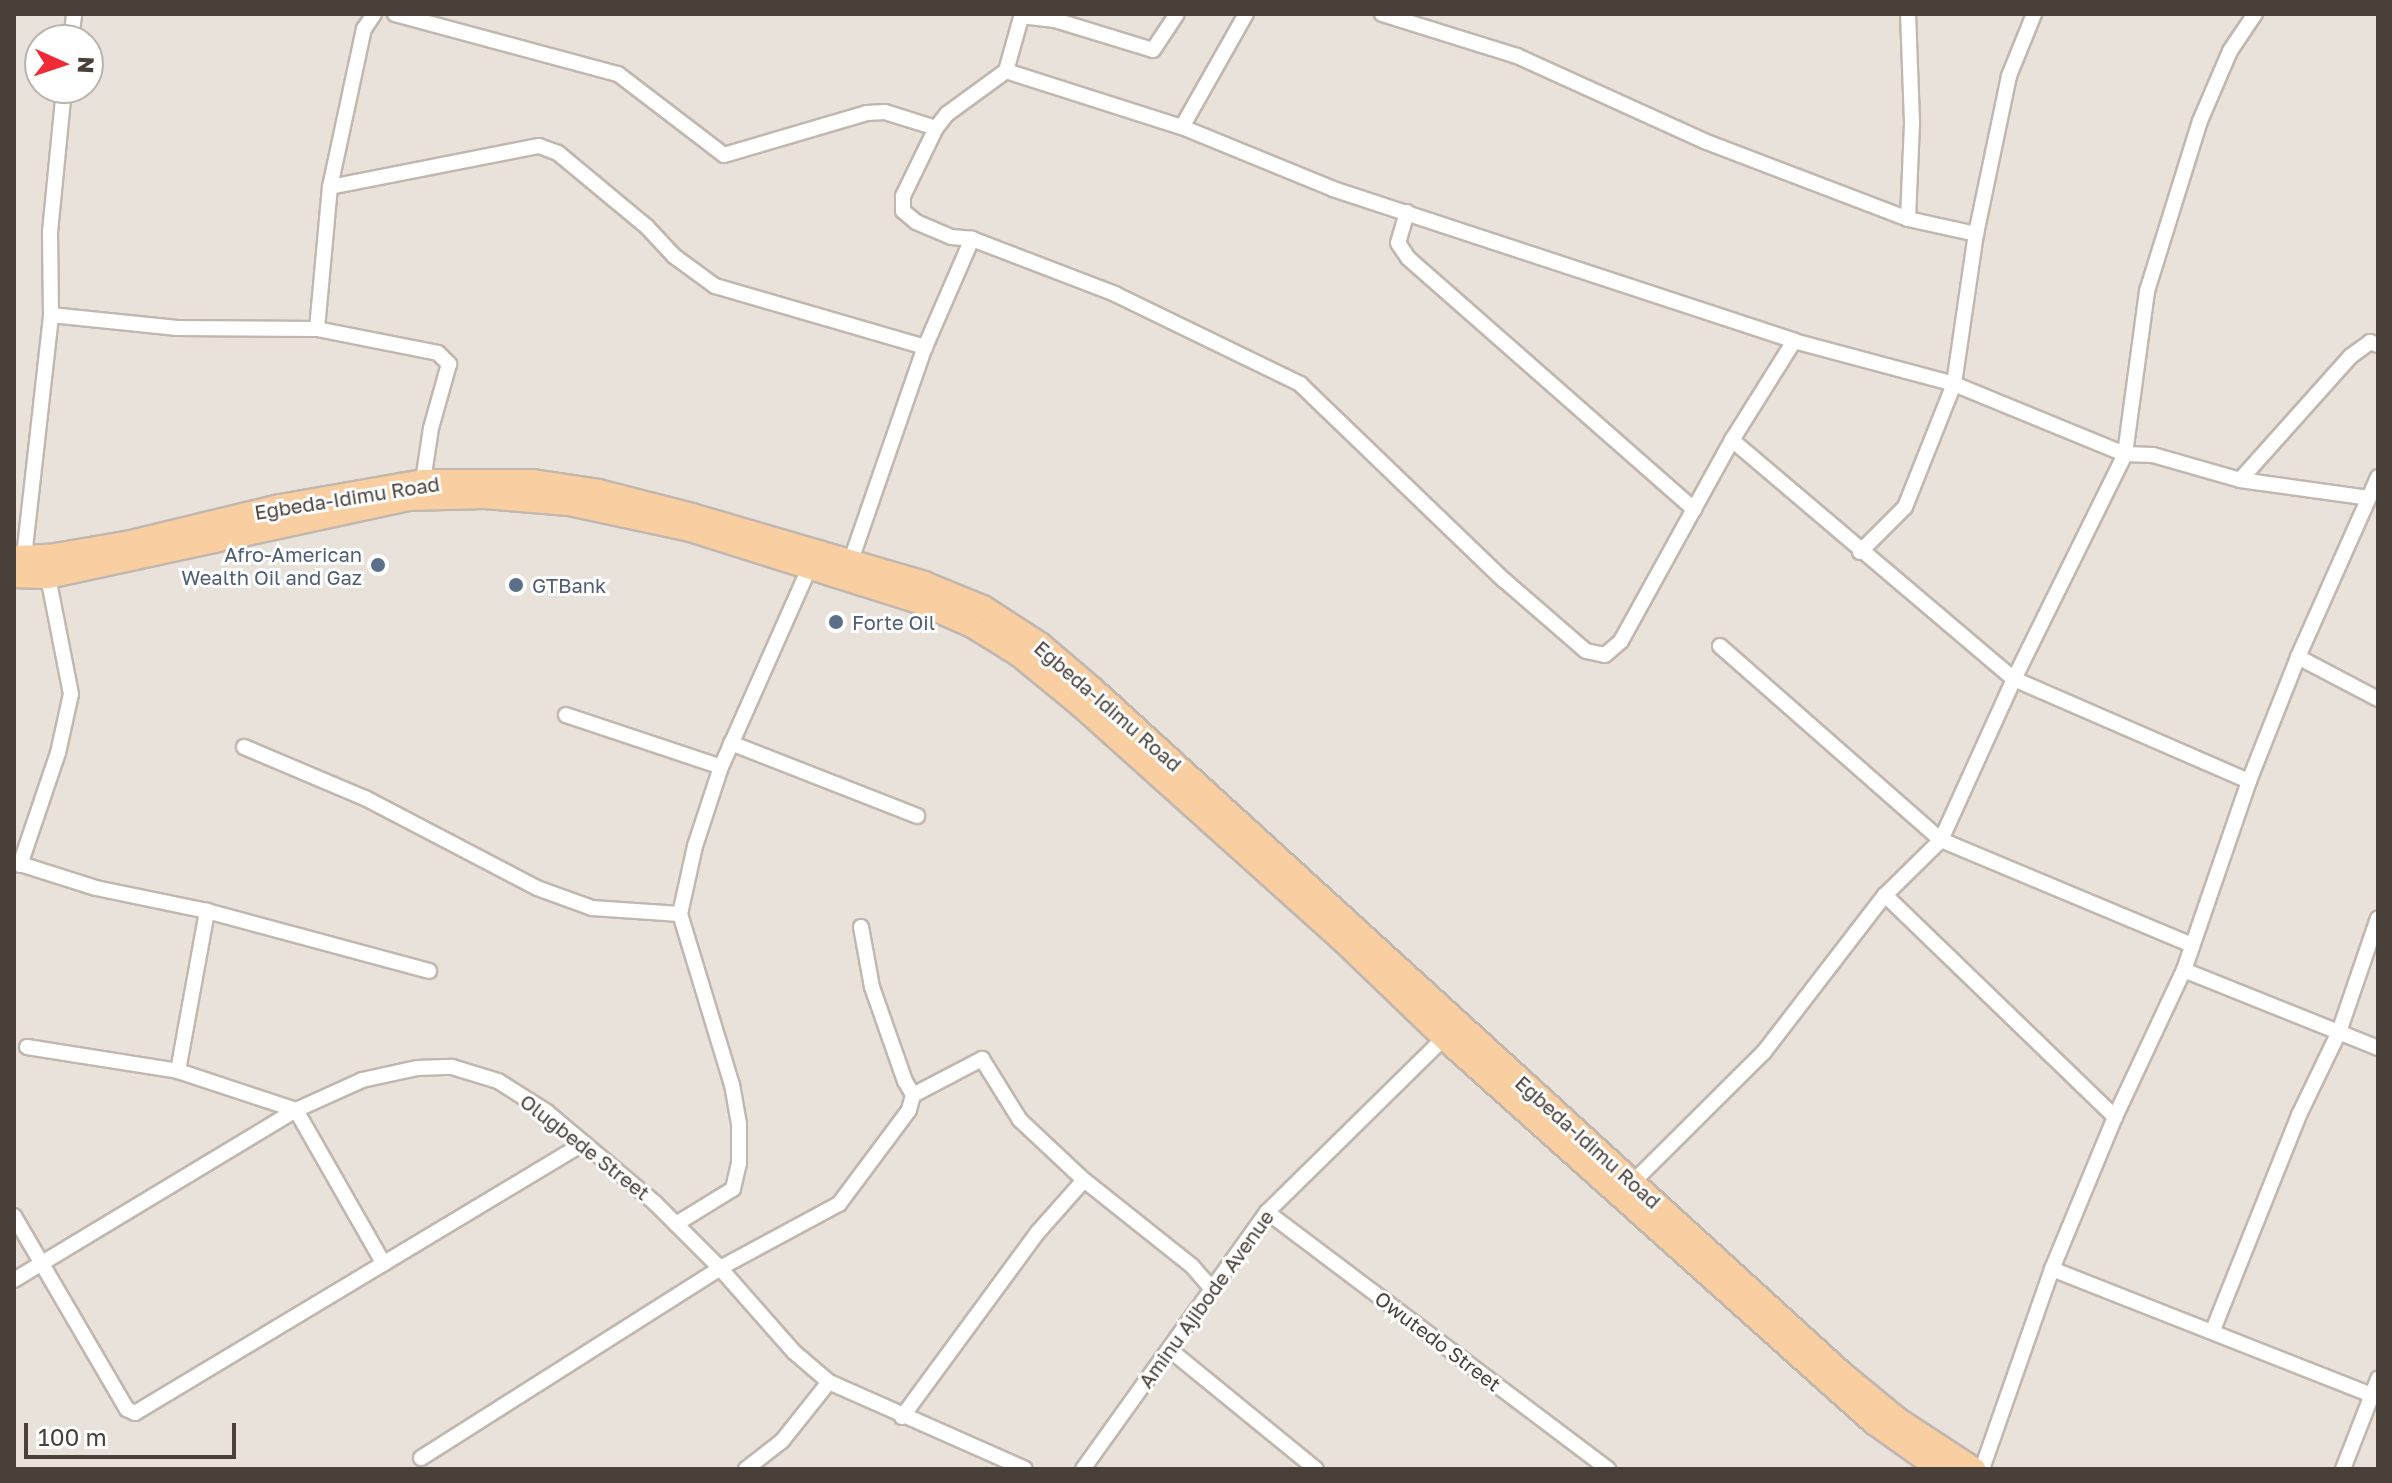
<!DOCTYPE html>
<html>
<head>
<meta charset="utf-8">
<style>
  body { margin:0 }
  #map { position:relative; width:2392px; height:1483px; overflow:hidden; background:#f5f1ed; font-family:"Golos Text",sans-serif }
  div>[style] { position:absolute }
  .residential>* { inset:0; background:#e9e2db }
  .roads { filter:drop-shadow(2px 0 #c1b7af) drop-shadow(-2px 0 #c1b7af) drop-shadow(0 2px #c1b7af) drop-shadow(0 -2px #c1b7af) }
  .street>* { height:14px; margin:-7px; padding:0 7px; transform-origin:7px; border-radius:7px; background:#fff }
  .primary>* { height:22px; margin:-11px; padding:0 11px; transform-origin:11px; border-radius:11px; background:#f9cfa2 }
  .dots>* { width:22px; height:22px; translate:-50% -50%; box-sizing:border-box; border:4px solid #fff; border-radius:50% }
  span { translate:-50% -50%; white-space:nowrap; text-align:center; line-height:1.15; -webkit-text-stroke:6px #fff; paint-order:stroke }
  .street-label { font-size:20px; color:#4a403a }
  .service-label { font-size:20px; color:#4e5e75 }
  .right { translate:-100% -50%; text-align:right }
  .left { translate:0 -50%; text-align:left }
  .frame { position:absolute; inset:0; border:16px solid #4a403a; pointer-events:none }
  .north { position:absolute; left:24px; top:24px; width:80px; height:80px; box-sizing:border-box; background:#fff; border:2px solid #b7b3b0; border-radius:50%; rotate:93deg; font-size:22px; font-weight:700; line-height:32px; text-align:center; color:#4a403a }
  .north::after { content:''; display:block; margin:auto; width:28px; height:36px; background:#ef2a34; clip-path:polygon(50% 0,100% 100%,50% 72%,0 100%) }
  .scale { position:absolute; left:24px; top:1423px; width:212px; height:36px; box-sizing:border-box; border:4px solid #4a403a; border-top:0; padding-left:10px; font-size:24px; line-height:28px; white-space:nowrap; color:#4a403a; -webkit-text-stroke:6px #fff; paint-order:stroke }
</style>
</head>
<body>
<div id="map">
  <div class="residential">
    <i style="clip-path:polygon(evenodd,14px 14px,2378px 14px,2378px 1469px,14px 1469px,14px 14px,40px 40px,88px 40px,88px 88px,40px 88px,40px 40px)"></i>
  </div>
  <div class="roads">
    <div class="street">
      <i style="left:395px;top:14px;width:231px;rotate:15.1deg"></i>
      <i style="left:618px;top:74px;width:133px;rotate:37.4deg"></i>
      <i style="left:724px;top:155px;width:149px;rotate:-16.4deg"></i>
      <i style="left:867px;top:113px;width:18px;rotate:-3deg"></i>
      <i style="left:885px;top:112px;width:53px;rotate:17.4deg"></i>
      <i style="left:1022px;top:14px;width:59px;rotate:105.7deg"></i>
      <i style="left:1006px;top:71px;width:73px;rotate:143.9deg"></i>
      <i style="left:947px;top:114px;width:18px;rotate:128deg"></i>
      <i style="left:936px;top:128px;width:76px;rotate:115.9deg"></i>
      <i style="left:903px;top:196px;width:15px;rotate:90deg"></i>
      <i style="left:903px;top:211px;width:17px;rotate:40deg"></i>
      <i style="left:916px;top:222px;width:38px;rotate:23deg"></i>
      <i style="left:951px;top:237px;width:21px;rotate:5deg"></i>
      <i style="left:972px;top:239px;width:153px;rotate:21deg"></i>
      <i style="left:1115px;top:294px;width:206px;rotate:25.9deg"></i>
      <i style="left:1300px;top:384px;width:283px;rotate:43.9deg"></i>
      <i style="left:1504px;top:580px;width:108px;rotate:40.9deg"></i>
      <i style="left:1586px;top:651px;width:19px;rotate:12deg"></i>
      <i style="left:1605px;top:655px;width:21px;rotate:-41deg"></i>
      <i style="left:1621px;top:641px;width:230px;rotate:-61.1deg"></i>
      <i style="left:1732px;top:440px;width:117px;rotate:-57.9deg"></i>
      <i style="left:1382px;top:14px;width:141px;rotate:17.3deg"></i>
      <i style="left:1517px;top:56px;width:205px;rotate:24.4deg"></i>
      <i style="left:1704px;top:141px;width:218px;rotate:20.9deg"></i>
      <i style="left:1908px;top:219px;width:70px;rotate:12.4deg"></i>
      <i style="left:1021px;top:16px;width:34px;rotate:7deg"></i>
      <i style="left:1055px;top:20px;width:102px;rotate:17deg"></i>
      <i style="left:1153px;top:50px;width:43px;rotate:-56.3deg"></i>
      <i style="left:71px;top:40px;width:26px;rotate:-83deg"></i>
      <i style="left:1006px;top:71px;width:185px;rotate:17.7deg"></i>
      <i style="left:1182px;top:127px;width:163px;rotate:22.3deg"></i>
      <i style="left:1333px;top:189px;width:485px;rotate:18.2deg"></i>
      <i style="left:1794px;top:341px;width:166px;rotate:15deg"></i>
      <i style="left:1954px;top:384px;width:185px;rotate:22.3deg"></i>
      <i style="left:2125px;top:454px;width:28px;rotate:2deg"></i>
      <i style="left:2153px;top:455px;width:91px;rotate:16deg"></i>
      <i style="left:2240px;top:480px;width:130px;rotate:7.9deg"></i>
      <i style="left:1182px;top:127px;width:130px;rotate:-60.5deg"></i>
      <i style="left:330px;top:187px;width:213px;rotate:-11.1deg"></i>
      <i style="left:539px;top:146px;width:20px;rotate:20deg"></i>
      <i style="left:558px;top:153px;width:116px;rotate:39.7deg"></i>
      <i style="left:647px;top:227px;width:40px;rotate:47deg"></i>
      <i style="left:674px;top:256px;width:51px;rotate:36.2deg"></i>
      <i style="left:715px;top:286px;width:219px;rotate:16.2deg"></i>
      <i style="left:1407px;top:212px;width:32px;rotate:106deg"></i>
      <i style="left:1398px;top:243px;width:18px;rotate:56deg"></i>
      <i style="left:1408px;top:258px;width:381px;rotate:41.3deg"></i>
      <i style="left:1908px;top:219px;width:97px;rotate:-87.6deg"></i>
      <i style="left:1912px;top:122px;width:108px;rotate:-92.1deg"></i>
      <i style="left:51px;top:315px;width:127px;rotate:5.9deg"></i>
      <i style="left:177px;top:328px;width:140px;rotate:0.4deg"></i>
      <i style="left:317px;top:329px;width:123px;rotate:11.2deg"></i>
      <i style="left:438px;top:353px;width:16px;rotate:45deg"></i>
      <i style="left:449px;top:364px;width:66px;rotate:105.7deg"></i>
      <i style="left:431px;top:428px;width:54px;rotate:98.6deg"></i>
      <i style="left:317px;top:329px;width:143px;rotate:-84.8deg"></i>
      <i style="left:330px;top:187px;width:162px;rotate:-77.9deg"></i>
      <i style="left:364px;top:29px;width:18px;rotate:-56deg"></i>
      <i style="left:1732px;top:440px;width:370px;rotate:40.3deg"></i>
      <i style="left:2014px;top:679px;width:256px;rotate:23.5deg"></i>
      <i style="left:2240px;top:480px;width:166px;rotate:-48.2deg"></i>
      <i style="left:2351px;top:356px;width:24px;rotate:-36deg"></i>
      <i style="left:2370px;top:342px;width:9px;rotate:21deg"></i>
      <i style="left:1860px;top:552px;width:64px;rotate:-45deg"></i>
      <i style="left:1905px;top:507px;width:132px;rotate:-68.3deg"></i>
      <i style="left:1954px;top:384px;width:152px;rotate:-81.7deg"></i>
      <i style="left:1976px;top:234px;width:161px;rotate:-78.2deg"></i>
      <i style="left:2009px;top:76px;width:67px;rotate:-68deg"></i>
      <i style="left:24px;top:557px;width:244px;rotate:-83.6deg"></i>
      <i style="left:51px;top:315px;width:83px;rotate:-90.7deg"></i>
      <i style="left:50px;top:232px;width:145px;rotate:-84.4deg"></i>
      <i style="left:850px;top:563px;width:229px;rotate:-70.9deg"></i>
      <i style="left:925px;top:347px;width:118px;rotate:-66.5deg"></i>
      <i style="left:1720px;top:646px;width:294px;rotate:41.3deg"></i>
      <i style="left:1941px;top:840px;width:272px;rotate:22.7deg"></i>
      <i style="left:2298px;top:657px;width:90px;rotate:27.7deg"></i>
      <i style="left:566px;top:715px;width:163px;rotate:18.5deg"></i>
      <i style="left:731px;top:743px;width:200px;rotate:21.4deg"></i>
      <i style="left:244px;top:747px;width:131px;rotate:22.9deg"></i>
      <i style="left:365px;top:798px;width:194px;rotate:27.6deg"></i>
      <i style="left:537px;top:888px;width:59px;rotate:20deg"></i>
      <i style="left:592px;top:908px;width:88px;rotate:3.9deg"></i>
      <i style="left:14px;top:862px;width:86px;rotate:17.6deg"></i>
      <i style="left:96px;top:888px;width:113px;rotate:11.7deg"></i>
      <i style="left:207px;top:911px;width:230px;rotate:15.1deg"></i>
      <i style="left:20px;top:865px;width:118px;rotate:-71.3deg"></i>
      <i style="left:58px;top:753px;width:60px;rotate:-77.6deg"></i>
      <i style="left:71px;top:694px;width:119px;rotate:-101.1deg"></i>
      <i style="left:1885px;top:895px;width:320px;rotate:44deg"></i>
      <i style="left:861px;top:927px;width:61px;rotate:79.6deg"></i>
      <i style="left:872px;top:987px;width:100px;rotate:70.7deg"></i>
      <i style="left:905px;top:1081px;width:16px;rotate:60deg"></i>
      <i style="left:2184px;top:970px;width:209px;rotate:21.9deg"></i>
      <i style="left:27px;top:1047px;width:153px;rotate:9deg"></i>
      <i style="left:178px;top:1071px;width:124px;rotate:18.3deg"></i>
      <i style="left:296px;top:1110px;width:177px;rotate:60.3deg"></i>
      <i style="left:178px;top:1071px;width:163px;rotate:-79.7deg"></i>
      <i style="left:1632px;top:1183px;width:186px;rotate:-44.8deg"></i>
      <i style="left:1764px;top:1052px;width:198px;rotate:-52.4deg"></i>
      <i style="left:1885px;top:895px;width:78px;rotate:-44.5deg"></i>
      <i style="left:1941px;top:840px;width:177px;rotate:-65.6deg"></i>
      <i style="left:2014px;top:679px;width:251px;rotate:-63.7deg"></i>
      <i style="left:2125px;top:454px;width:164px;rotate:-82.3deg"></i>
      <i style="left:2147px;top:291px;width:178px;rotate:-72.7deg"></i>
      <i style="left:2200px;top:121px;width:76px;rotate:-66.8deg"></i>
      <i style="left:2230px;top:51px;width:45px;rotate:-56deg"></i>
      <i style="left:1267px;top:1212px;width:427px;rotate:37deg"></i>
      <i style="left:14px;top:1216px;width:224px;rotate:59.7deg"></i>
      <i style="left:127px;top:1409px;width:9px;rotate:27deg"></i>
      <i style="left:135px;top:1413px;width:524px;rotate:-31.02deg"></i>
      <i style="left:676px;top:1224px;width:67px;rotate:-31.6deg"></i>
      <i style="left:733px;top:1189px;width:26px;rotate:-77deg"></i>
      <i style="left:739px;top:1164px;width:40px;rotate:-90deg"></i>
      <i style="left:739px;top:1124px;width:40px;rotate:-100deg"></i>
      <i style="left:732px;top:1085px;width:179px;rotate:-106.9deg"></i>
      <i style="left:680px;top:914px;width:70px;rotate:-77.6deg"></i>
      <i style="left:695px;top:846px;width:83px;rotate:-71.8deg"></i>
      <i style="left:721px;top:767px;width:218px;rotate:-66.1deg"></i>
      <i style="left:2052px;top:1269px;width:342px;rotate:21.5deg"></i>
      <i style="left:14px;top:1280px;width:329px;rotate:-31.1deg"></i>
      <i style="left:296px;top:1110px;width:72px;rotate:-24.4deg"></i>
      <i style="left:362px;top:1080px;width:56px;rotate:-12.3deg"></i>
      <i style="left:417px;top:1068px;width:35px;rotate:-2deg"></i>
      <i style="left:452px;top:1067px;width:48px;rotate:16.9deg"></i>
      <i style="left:498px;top:1081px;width:58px;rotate:32.3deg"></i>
      <i style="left:547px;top:1112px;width:141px;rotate:40.1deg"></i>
      <i style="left:655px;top:1203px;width:92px;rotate:45deg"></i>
      <i style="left:720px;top:1268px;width:112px;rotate:48.6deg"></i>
      <i style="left:794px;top:1352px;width:46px;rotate:40.6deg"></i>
      <i style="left:829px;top:1382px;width:214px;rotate:23.9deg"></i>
      <i style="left:2213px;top:1330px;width:232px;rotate:-68.2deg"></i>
      <i style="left:2299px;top:1115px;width:92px;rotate:-64.3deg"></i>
      <i style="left:2339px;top:1032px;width:120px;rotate:-71.1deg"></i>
      <i style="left:1170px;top:1350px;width:188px;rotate:39.2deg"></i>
      <i style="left:902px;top:1417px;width:230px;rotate:-53.7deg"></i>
      <i style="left:1038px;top:1232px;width:69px;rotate:-48.5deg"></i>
      <i style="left:421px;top:1458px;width:354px;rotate:-32.4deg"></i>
      <i style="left:720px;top:1268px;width:135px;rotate:-28.3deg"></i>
      <i style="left:839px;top:1204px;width:117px;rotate:-53.3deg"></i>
      <i style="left:909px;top:1110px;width:16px;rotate:-75deg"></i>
      <i style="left:913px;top:1095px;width:78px;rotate:-27.6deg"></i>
      <i style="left:982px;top:1059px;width:72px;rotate:58.1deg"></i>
      <i style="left:1020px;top:1120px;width:88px;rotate:43.2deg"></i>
      <i style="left:1084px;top:1180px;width:138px;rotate:38.5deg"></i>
      <i style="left:1192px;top:1266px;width:28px;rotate:49deg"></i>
      <i style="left:746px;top:1469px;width:46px;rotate:-37.9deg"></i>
      <i style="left:782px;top:1441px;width:75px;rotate:-51.5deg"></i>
      <i style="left:1083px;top:1469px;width:316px;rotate:-54.4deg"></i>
      <i style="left:1267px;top:1212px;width:248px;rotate:-44.5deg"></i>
      <i style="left:1982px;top:1469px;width:212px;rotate:-70.7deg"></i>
      <i style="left:2052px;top:1269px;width:165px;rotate:-67.5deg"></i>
      <i style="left:2115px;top:1117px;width:162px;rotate:-64.9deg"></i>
      <i style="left:2184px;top:970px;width:200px;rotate:-71deg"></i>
      <i style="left:2249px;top:781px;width:133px;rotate:-68.4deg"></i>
      <i style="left:2298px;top:657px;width:197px;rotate:-66deg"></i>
      <i style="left:2343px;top:1469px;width:97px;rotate:-68.7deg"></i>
    </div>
    <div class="primary">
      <i style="left:14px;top:557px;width:35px;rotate:-2deg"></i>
      <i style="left:49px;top:556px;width:83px;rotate:-9.7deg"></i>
      <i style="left:131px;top:542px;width:153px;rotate:-13.6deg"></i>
      <i style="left:280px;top:506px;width:145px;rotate:-9.9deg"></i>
      <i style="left:423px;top:481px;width:110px"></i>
      <i style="left:533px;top:481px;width:66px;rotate:8.7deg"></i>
      <i style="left:598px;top:491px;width:97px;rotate:14.3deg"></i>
      <i style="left:692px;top:515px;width:242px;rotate:16.3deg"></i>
      <i style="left:924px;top:583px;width:64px;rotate:22.1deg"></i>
      <i style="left:983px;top:607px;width:68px;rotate:33deg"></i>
      <i style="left:1040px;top:644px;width:70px;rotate:40.3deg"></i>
      <i style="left:1093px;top:689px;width:1016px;rotate:42.41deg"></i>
      <i style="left:1843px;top:1374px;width:72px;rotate:39.4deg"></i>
      <i style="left:1899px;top:1420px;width:90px;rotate:33.2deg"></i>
      <i style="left:14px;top:576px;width:34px;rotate:2deg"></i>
      <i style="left:48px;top:577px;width:369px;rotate:-12.2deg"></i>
      <i style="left:409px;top:499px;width:76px;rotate:-1.5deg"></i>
      <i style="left:485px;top:497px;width:84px;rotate:4.8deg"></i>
      <i style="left:569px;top:504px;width:124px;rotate:12.1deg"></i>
      <i style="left:690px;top:530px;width:239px;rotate:17.5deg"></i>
      <i style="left:918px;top:602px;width:59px;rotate:24deg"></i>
      <i style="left:972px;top:626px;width:55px;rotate:31.7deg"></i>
      <i style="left:1019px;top:655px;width:80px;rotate:39.4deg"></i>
      <i style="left:1081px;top:706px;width:349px;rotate:41.9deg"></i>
      <i style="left:1341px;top:939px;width:143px;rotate:43.9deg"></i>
      <i style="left:1444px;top:1038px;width:577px;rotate:41.84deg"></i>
      <i style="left:1874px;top:1423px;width:80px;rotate:35.3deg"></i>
    </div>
  </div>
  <div class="dots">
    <i style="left:378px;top:565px;background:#5c6f8a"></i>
    <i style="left:516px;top:585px;background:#5c6f8a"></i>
    <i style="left:836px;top:622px;background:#5c6f8a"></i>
  </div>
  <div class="street-label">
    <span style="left:347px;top:498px;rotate:-9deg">Egbeda-Idimu Road</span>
    <span style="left:1108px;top:706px;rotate:41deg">Egbeda-Idimu Road</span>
    <span style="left:1588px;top:1142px;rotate:42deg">Egbeda-Idimu Road</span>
    <span style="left:585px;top:1147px;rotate:38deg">Olugbede Street</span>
    <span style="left:1206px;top:1299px;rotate:-54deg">Aminu Ajibode Avenue</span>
    <span style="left:1438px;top:1341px;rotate:37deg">Owutedo Street</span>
  </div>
  <div class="service-label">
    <span class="right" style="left:362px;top:566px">Afro-American<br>Wealth Oil and Gaz</span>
    <span class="left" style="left:532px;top:585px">GTBank</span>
    <span class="left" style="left:852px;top:622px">Forte Oil</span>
  </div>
  <div class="frame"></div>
  <div class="north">N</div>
  <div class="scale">100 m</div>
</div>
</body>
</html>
